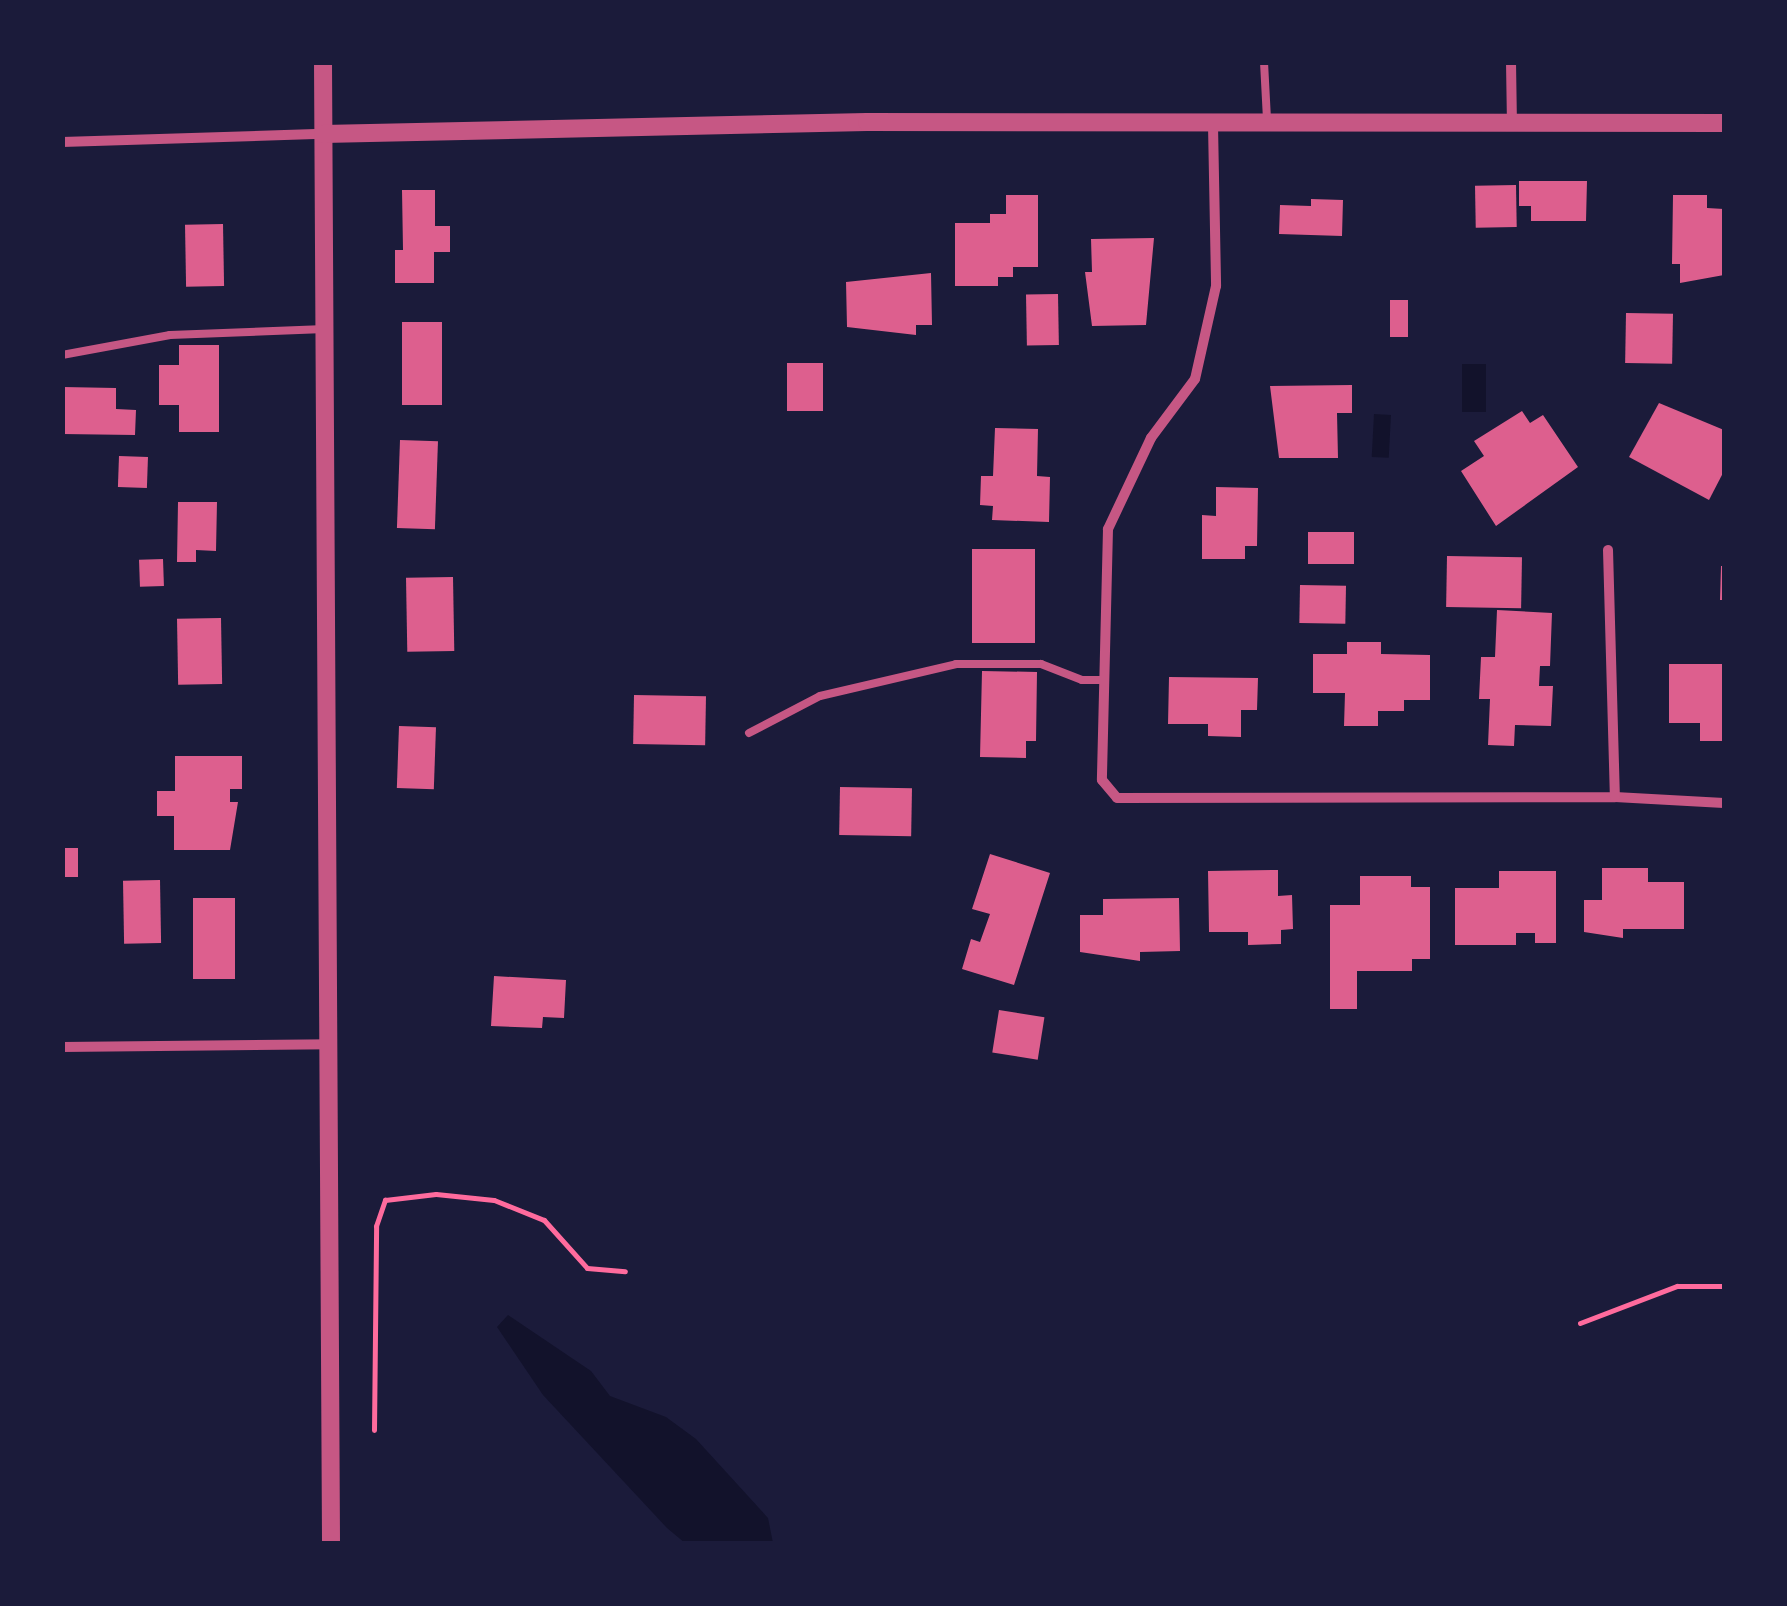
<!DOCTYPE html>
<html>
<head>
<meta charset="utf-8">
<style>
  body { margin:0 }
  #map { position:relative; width:1787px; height:1606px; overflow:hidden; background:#1b1b3a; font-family:Quicksand,sans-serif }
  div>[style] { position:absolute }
  .water>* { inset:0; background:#12122b; transform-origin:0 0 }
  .building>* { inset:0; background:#dd5f8e; transform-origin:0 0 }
  .path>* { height:5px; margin:-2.5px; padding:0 2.5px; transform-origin:2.5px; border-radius:2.5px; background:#ff6b9d }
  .service>* { height:8px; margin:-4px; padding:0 4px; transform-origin:4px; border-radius:4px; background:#c65784 }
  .minor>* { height:10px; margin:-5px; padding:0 5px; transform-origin:5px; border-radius:5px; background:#c65784 }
  .tertiary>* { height:18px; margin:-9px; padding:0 9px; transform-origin:9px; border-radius:9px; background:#c65784 }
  span { translate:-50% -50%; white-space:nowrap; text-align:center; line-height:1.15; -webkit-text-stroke:10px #1b1b3a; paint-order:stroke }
  .frame { position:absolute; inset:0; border:65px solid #1b1b3a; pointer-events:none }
</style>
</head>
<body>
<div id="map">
  <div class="water">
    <i style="left:1462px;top:364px;width:24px;height:48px"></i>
    <i style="left:1374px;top:414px;width:17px;height:43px;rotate:3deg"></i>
    <i style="clip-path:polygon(508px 1315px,591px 1371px,610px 1396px,666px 1417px,696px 1439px,768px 1518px,773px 1543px,685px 1543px,667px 1528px,543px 1395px,497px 1327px)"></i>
  </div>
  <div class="building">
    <i style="clip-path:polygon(1519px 181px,1587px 181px,1586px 221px,1531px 221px,1531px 206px,1519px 206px)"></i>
    <i style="left:1516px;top:185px;width:42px;height:41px;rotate:89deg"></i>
    <i style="clip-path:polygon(402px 190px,435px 190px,435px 226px,450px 226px,450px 252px,434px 252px,434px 283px,395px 283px,395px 250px,403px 250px)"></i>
    <i style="clip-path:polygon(1006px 195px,1038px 195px,1038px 267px,1013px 267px,1013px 277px,998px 277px,998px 286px,955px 286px,955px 223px,990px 223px,990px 214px,1006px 214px)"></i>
    <i style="clip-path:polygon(1673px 195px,1707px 195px,1707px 208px,1724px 209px,1724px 275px,1680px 283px,1680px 264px,1672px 264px)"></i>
    <i style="clip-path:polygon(1311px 199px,1343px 200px,1342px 236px,1279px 234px,1280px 205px,1311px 206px)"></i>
    <i style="left:223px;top:224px;width:62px;height:38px;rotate:89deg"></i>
    <i style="clip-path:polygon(1154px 238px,1146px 325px,1092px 326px,1085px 272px,1092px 272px,1091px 239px)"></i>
    <i style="clip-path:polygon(931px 273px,932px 325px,916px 325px,916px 335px,847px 327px,846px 282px)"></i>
    <i style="left:1058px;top:294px;width:51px;height:32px;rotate:89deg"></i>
    <i style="left:1390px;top:300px;width:18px;height:37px"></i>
    <i style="left:1626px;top:313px;width:47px;height:50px;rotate:1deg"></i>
    <i style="left:402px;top:322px;width:40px;height:83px"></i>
    <i style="clip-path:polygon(179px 345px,219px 345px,219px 432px,179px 432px,179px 405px,159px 405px,159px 365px,179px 365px)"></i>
    <i style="left:787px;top:363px;width:36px;height:48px"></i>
    <i style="clip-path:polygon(1352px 385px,1352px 413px,1337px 413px,1338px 458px,1279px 458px,1270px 386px)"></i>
    <i style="clip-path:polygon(63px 387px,116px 388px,116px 409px,136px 410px,135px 435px,62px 434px)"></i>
    <i style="clip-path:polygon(1659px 403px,1724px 430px,1724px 471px,1709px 500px,1629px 457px)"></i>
    <i style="clip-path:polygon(1522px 411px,1530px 423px,1543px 415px,1578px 467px,1496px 526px,1461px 471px,1484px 456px,1474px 441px)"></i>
    <i style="clip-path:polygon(995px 428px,1038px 429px,1037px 476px,1050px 477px,1049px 522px,992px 520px,993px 506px,980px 505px,981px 476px,993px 476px)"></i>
    <i style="left:400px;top:440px;width:38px;height:88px;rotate:2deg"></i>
    <i style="left:119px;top:456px;width:29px;height:31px;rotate:2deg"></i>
    <i style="clip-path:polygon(1216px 487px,1258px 488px,1257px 546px,1245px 546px,1245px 559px,1202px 559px,1202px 515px,1216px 516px)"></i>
    <i style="clip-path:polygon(178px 502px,217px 502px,216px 551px,196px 550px,196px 562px,177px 562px)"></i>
    <i style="left:1308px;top:532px;width:46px;height:32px"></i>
    <i style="left:972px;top:549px;width:63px;height:94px"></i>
    <i style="left:1447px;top:556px;width:75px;height:51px;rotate:1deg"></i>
    <i style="left:163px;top:559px;width:27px;height:24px;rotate:88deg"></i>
    <i style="clip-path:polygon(1721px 566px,1724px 566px,1724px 600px,1720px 600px)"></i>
    <i style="left:453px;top:577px;width:74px;height:47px;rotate:89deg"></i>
    <i style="left:1300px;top:585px;width:46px;height:38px;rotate:1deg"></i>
    <i style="clip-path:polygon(1497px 610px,1552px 613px,1550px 666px,1540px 666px,1539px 686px,1553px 686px,1551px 726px,1515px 725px,1514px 746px,1488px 745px,1490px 699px,1479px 699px,1481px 657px,1495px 657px)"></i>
    <i style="left:221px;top:618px;width:66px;height:44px;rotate:89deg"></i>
    <i style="clip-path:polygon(1347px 642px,1381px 642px,1381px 654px,1430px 655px,1430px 700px,1404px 700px,1404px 711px,1378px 711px,1378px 726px,1344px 726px,1345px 693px,1313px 693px,1313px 654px,1347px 654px)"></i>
    <i style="clip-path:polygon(1669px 664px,1724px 664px,1724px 741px,1700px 741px,1700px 723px,1669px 723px)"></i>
    <i style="clip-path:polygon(982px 671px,1037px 672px,1036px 741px,1026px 741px,1026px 758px,980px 757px)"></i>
    <i style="clip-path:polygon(1169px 677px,1258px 678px,1257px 710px,1241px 710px,1241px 737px,1208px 736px,1208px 724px,1168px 724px)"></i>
    <i style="left:634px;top:695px;width:72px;height:49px;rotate:1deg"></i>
    <i style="left:399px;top:726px;width:37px;height:62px;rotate:2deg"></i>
    <i style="clip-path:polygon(175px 756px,242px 756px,242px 789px,230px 789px,230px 802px,238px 802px,230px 850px,174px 850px,174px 816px,157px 816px,157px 791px,175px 791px)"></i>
    <i style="left:840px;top:787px;width:72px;height:48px;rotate:1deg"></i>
    <i style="left:62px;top:848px;width:16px;height:29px"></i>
    <i style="clip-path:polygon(990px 854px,1050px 873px,1014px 985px,962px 969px,971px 939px,980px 942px,990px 914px,972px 909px)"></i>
    <i style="clip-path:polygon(1602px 868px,1648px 868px,1648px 882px,1684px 882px,1684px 929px,1623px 929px,1623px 938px,1584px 932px,1584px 900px,1602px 900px)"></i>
    <i style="clip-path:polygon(1278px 870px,1278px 896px,1292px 895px,1293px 929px,1281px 930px,1281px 944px,1248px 945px,1248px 932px,1209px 932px,1208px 871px)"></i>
    <i style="clip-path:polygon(1499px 871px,1556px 871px,1556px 943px,1535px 943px,1535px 933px,1516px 933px,1516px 945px,1455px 945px,1455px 888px,1499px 888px)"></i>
    <i style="clip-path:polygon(1360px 876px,1411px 876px,1411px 887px,1430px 887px,1430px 959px,1412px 959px,1412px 971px,1357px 971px,1357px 1009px,1330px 1009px,1330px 905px,1360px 905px)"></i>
    <i style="left:160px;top:880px;width:63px;height:37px;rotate:89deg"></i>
    <i style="left:193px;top:898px;width:42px;height:81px"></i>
    <i style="clip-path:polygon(1179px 898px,1180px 951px,1140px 952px,1140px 961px,1080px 952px,1080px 915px,1103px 915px,1103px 899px)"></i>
    <i style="clip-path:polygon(494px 976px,566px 980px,564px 1018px,543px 1017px,542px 1028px,491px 1026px)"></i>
    <i style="left:999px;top:1010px;width:46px;height:43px;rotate:9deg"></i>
  </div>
  <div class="path">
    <i style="left:1580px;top:1323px;width:104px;rotate:-20.9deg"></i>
    <i style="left:1677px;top:1286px;width:47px"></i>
    <i style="left:374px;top:1430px;width:204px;rotate:-89.4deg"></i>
    <i style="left:376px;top:1226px;width:28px;rotate:-71deg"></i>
    <i style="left:385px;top:1200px;width:51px;rotate:-6.7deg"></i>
    <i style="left:436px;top:1194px;width:58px;rotate:5.9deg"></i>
    <i style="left:494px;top:1200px;width:54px;rotate:21.8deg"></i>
    <i style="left:544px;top:1220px;width:64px;rotate:48.1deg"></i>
    <i style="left:587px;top:1268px;width:38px;rotate:5deg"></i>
  </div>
  <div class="service">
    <i style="left:1264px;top:62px;width:58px;rotate:87deg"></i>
    <i style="left:62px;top:355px;width:110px;rotate:-10.5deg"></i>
    <i style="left:170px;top:335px;width:155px;rotate:-2.2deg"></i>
    <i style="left:749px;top:733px;width:80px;rotate:-27.5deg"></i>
    <i style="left:820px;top:696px;width:140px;rotate:-13.2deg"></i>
    <i style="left:956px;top:664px;width:85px"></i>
    <i style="left:1041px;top:664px;width:44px;rotate:21.3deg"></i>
    <i style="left:1082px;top:680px;width:21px"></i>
  </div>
  <div class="minor">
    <i style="left:1511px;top:62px;width:62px;rotate:89.1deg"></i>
    <i style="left:1213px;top:125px;width:161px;rotate:88.9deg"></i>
    <i style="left:1216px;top:286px;width:95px;rotate:102.7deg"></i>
    <i style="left:1195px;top:379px;width:74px;rotate:126.7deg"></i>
    <i style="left:1151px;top:438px;width:101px;rotate:115.3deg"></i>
    <i style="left:1108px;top:529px;width:251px;rotate:91.4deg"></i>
    <i style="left:1102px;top:780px;width:23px;rotate:50deg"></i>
    <i style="left:1117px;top:798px;width:498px;rotate:-0.1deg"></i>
    <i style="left:1615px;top:797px;width:109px;rotate:3.2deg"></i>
    <i style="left:62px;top:142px;width:261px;rotate:-1.8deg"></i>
    <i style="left:1608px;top:550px;width:247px;rotate:88.4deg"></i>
    <i style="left:62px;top:1047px;width:269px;rotate:-0.6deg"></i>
  </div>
  <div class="tertiary">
    <i style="left:323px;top:62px;width:1482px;rotate:89.69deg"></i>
    <i style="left:323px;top:134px;width:544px;rotate:-1.26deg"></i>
    <i style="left:867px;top:122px;width:857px;rotate:0.07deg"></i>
  </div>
  <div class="frame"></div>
</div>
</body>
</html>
